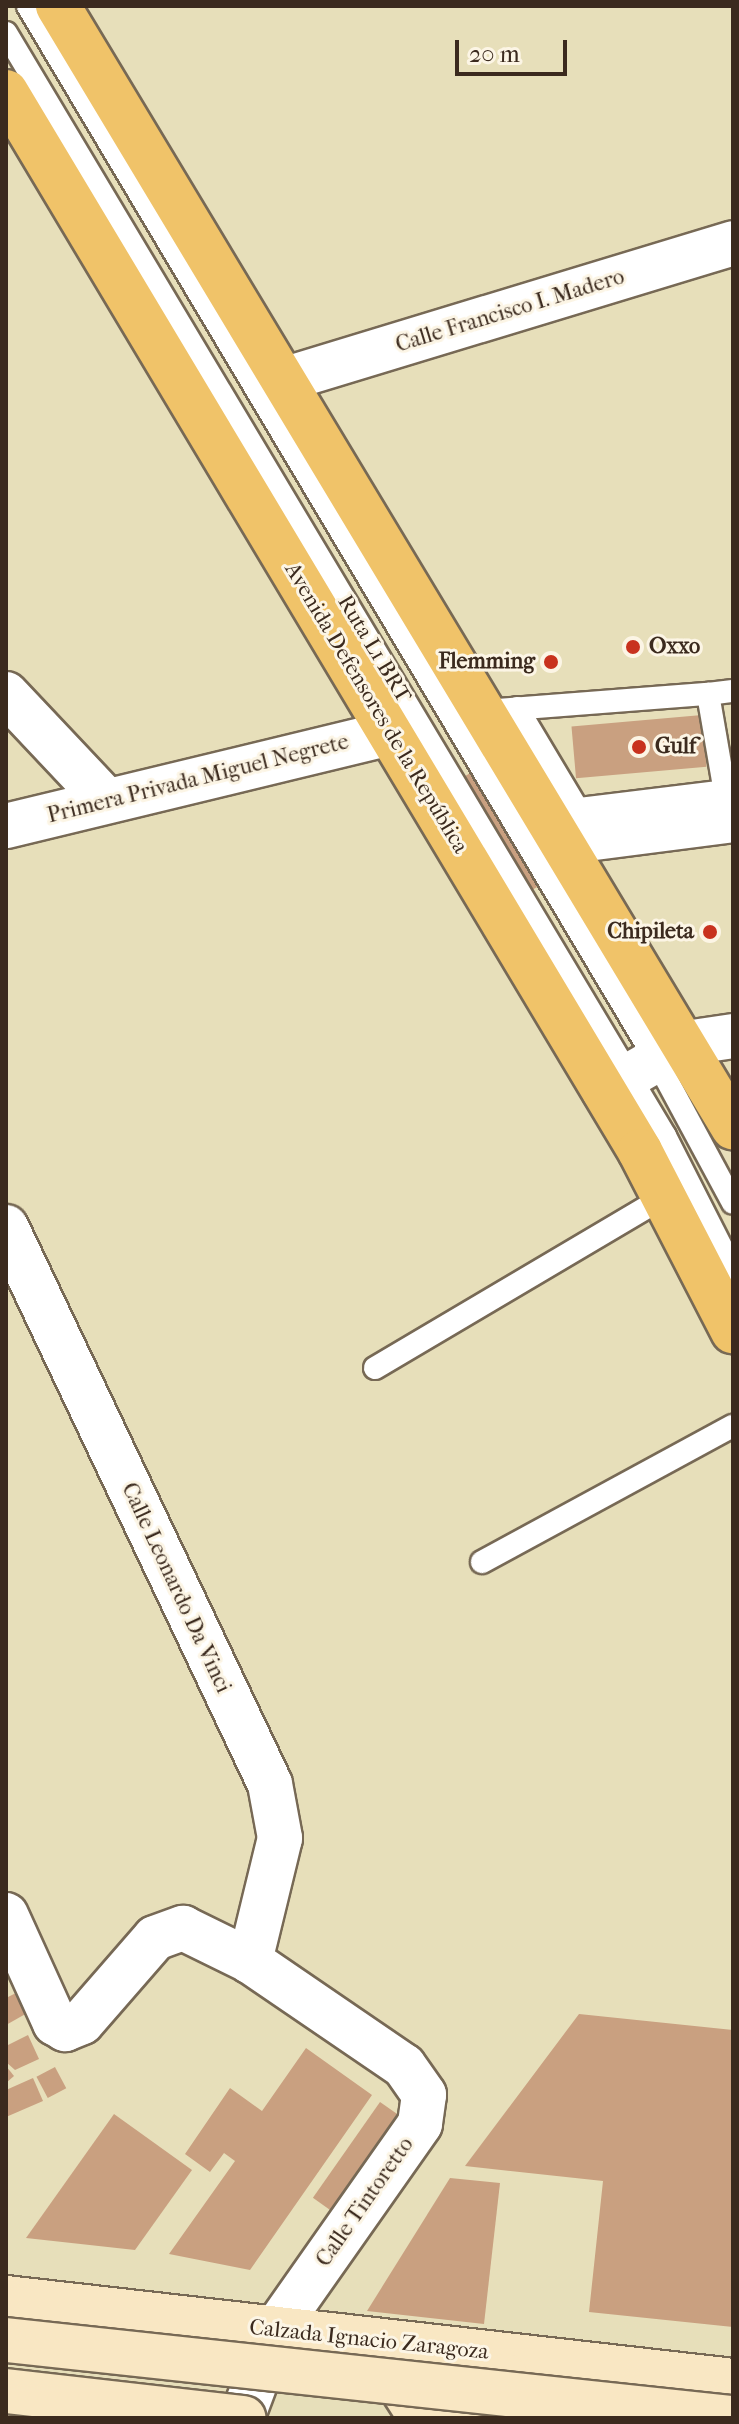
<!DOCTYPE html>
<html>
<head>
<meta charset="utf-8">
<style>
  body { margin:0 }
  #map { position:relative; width:739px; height:2424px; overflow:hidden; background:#e7dfba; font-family:"IM FELL French Canon",serif }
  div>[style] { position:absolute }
  .building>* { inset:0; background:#c9a080; transform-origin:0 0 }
  .roads { filter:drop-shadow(2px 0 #776955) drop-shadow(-2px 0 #776955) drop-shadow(0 2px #776955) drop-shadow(0 -2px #776955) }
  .service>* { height:22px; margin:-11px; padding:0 11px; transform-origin:11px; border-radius:11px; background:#fff }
  .minor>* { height:44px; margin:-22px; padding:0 22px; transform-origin:22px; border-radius:22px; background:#fff }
  .secondary>* { height:44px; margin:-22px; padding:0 22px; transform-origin:22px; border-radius:22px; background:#f9e7c3 }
  .primary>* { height:44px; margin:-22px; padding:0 22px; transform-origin:22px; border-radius:22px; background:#f0c369 }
  .bridges { filter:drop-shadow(2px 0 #776955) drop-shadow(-2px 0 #776955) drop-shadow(0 2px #776955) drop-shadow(0 -2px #776955) }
  .secondary-bridge>* { height:44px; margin:-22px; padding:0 22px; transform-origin:22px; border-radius:22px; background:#f9e7c3 }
  .dots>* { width:22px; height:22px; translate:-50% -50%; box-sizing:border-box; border:4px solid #fcf5e5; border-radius:50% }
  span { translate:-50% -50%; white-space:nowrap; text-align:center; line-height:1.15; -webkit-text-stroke:6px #fcf5e5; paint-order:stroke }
  .street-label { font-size:22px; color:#3b2a1e }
  .poi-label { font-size:22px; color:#3b2a1e; font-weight:700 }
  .left { translate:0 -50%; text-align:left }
  .right { translate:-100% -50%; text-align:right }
  .frame { position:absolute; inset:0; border:8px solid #3b2a1e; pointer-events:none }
  .scale { position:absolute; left:455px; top:40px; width:112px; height:36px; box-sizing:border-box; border:4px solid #3b2a1e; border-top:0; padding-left:10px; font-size:24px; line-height:28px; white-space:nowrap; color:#3b2a1e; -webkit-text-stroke:6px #fcf5e5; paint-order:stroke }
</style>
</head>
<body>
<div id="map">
  <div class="building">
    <i style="left:702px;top:715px;width:52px;height:131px;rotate:85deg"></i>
    <i style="left:477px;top:769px;width:132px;height:22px;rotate:59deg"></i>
    <i style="clip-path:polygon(18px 1992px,29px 2012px,6px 2025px,6px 1998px)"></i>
    <i style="clip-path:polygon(579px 2014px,733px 2030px,733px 2327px,589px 2312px,603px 2181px,465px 2166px)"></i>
    <i style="clip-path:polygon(28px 2035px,39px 2059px,15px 2070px,6px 2062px,6px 2046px)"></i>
    <i style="clip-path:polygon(306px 2048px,372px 2095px,250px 2270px,169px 2254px,235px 2161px,224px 2153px,210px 2172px,185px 2154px,230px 2088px,262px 2111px)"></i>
    <i style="clip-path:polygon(6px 2066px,14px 2076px,6px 2083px)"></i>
    <i style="left:55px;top:2067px;width:24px;height:21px;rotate:62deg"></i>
    <i style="clip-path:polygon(33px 2078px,43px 2101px,6px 2117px,6px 2090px)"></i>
    <i style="left:380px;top:2102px;width:21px;height:117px;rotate:35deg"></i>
    <i style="clip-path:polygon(114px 2114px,192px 2170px,135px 2250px,26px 2238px)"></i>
    <i style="clip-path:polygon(450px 2178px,500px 2183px,484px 2324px,367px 2311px)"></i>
  </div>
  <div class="roads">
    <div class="service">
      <i style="left:28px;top:6px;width:1227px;rotate:59.21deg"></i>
      <i style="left:656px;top:1060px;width:162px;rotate:61.7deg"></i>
      <i style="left:6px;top:33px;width:1285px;rotate:59.14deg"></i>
      <i style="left:665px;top:1136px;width:150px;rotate:63.1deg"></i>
      <i style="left:708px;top:694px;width:25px;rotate:-7deg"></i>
      <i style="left:517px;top:708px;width:131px;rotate:59.1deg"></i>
      <i style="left:485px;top:711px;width:224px;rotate:-4.4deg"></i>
      <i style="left:708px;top:694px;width:129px;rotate:80.2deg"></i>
      <i style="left:547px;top:813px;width:181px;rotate:-7deg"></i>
      <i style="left:375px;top:1368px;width:336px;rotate:-30.6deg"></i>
      <i style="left:482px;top:1562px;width:285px;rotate:-28.5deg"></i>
    </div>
    <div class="minor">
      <i style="left:286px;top:379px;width:467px;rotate:-16.9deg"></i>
      <i style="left:6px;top:694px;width:146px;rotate:46.7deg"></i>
      <i style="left:6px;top:826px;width:395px;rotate:-13.6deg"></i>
      <i style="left:564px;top:842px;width:170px;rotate:-7.4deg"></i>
      <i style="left:604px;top:1090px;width:95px;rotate:-29.8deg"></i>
      <i style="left:686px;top:1043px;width:48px;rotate:-8.5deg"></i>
      <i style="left:6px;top:1227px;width:616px;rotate:64.64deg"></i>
      <i style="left:270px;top:1784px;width:55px;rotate:79.5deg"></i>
      <i style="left:280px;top:1838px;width:127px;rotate:103.7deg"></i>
      <i style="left:6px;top:1915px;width:119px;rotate:65.6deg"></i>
      <i style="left:55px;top:2023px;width:12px;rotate:31deg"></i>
      <i style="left:65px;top:2029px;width:18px;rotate:-22deg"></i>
      <i style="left:82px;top:2022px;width:111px;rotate:-49deg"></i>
      <i style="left:155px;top:1938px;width:30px;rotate:-20deg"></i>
      <i style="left:183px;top:1928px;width:75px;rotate:26.2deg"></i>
      <i style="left:250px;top:1961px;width:186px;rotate:34.3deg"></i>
      <i style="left:404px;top:2066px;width:35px;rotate:55deg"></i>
      <i style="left:424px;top:2095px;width:29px;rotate:98deg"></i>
      <i style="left:420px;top:2124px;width:252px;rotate:125.1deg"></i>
      <i style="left:275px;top:2330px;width:94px;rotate:110.6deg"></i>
    </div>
    <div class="secondary">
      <i style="left:6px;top:2298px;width:732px;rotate:6.51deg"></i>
      <i style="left:382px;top:2357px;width:72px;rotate:57.4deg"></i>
      <i style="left:452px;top:2418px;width:68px;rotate:-38.4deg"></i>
    </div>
    <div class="primary">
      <i style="left:58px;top:6px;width:1309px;rotate:58.95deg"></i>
      <i style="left:6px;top:92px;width:1234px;rotate:59.09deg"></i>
      <i style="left:640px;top:1151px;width:203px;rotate:62.7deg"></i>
    </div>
  </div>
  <div class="bridges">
    <div class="secondary-bridge">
      <i style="left:6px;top:2340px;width:728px;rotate:6.15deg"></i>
      <i style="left:6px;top:2391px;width:239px;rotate:6.5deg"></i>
    </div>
  </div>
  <div class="dots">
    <i style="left:633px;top:647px;background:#c8321e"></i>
    <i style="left:551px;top:662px;background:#c8321e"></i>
    <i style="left:639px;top:747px;background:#c8321e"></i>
    <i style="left:710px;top:932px;background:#c8321e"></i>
  </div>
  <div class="street-label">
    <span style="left:510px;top:311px;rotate:-17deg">Calle Francisco I. Madero</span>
    <span style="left:374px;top:649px;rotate:59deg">Ruta L1 BRT</span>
    <span style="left:376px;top:708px;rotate:59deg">Avenida Defensores de la República</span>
    <span style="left:198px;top:779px;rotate:-14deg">Primera Privada Miguel Negrete</span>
    <span style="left:176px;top:1588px;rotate:65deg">Calle Leonardo Da Vinci</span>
    <span style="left:365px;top:2202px;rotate:-55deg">Calle Tintoretto</span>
    <span style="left:369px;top:2340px;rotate:6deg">Calzada Ignacio Zaragoza</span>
  </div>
  <div class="poi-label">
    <span class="left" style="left:649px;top:647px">Oxxo</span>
    <span class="right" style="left:535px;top:662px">Flemming</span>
    <span class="left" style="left:655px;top:747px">Gulf</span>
    <span class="right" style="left:694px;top:932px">Chipileta</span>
  </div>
  <div class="frame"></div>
  <div class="scale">20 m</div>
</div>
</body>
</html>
